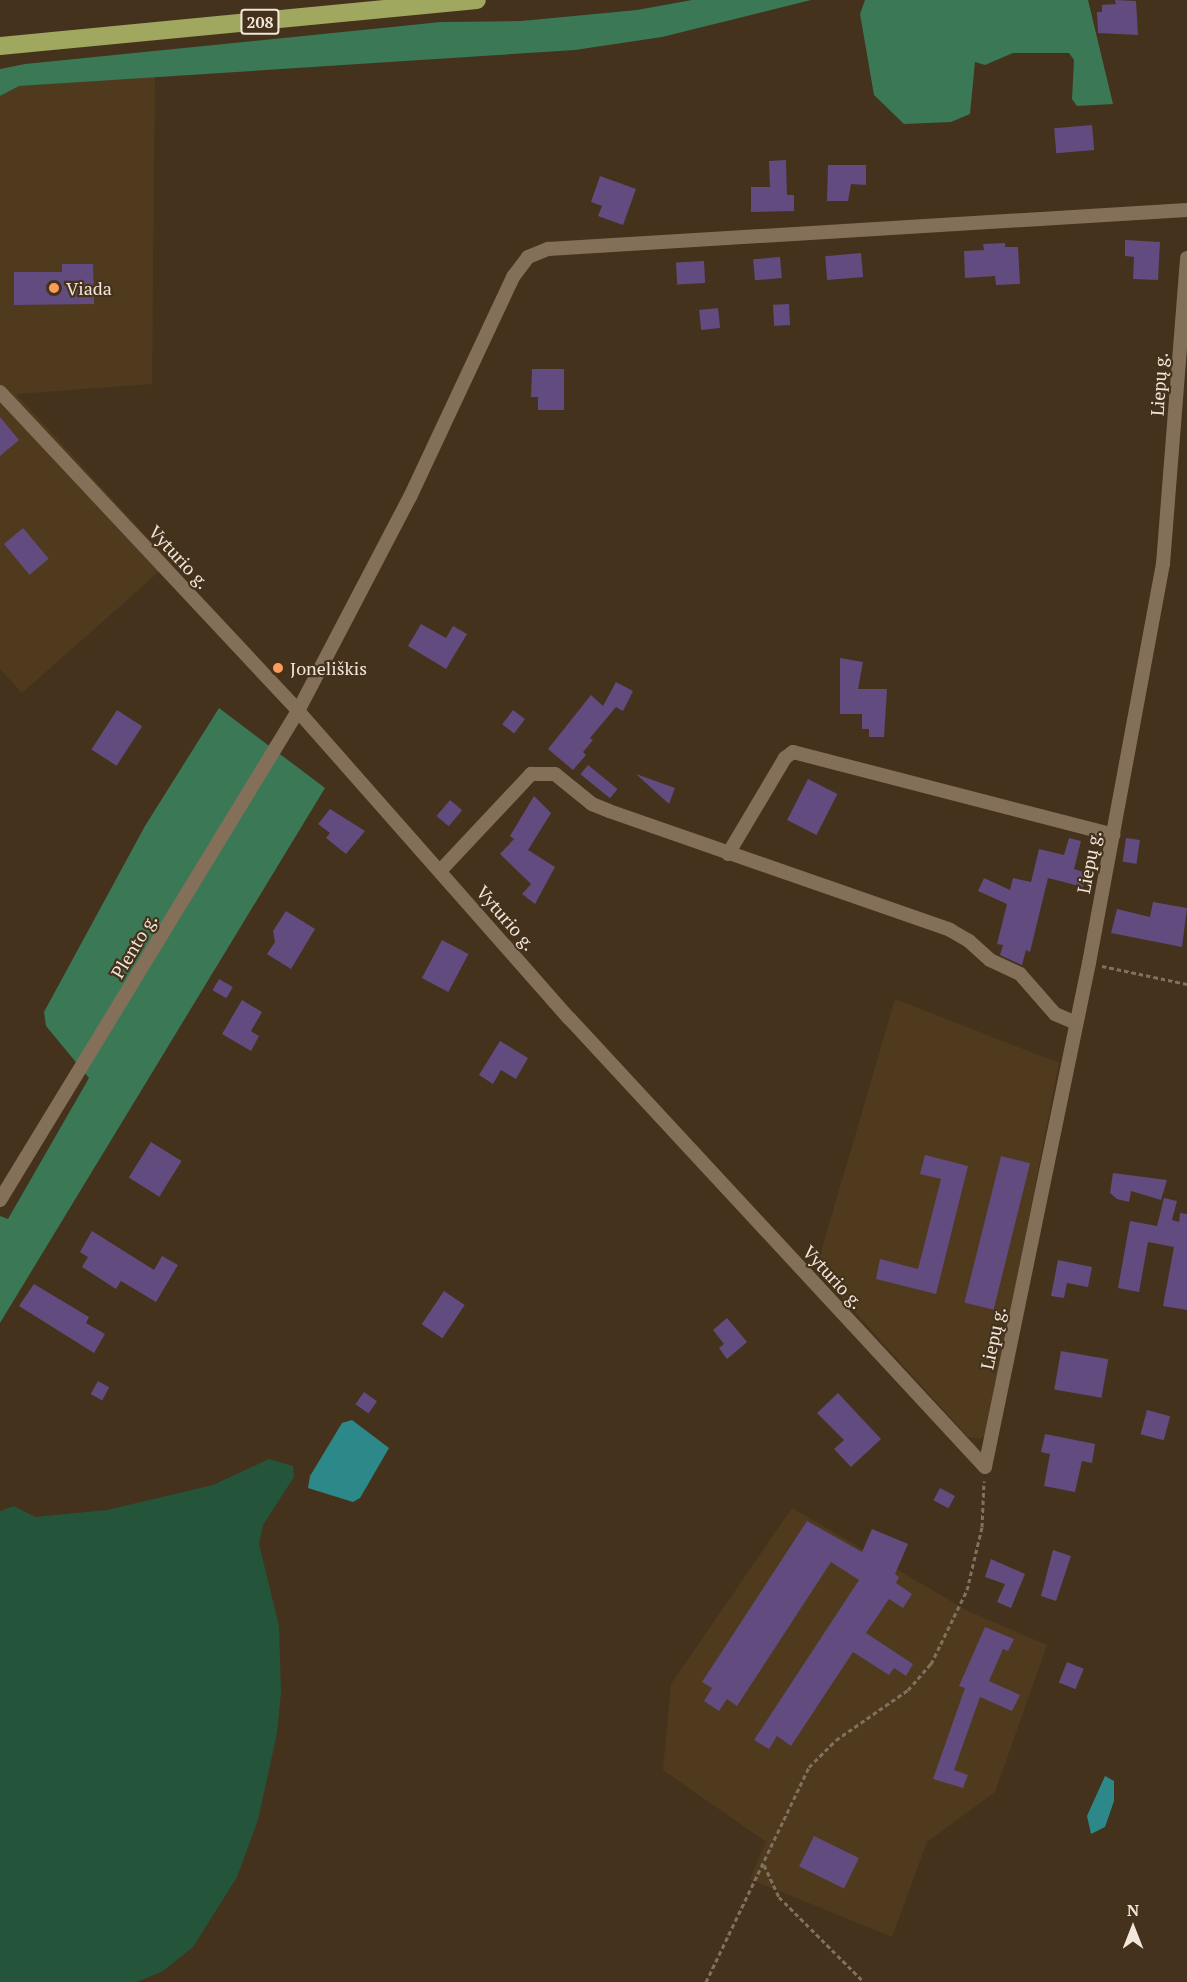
<!DOCTYPE html>
<html>
<head>
<meta charset="utf-8">
<style>
  body { margin:0 }
  #map { position:relative; width:1187px; height:1982px; overflow:hidden; background:#44321d; font-family:"PT Serif",serif }
  div>[style] { position:absolute }
  .built>* { inset:0; background:#503a1e }
  .green>* { inset:0; background:#24553a }
  .forest>* { inset:0; background:#3a7856 }
  .water>* { inset:0; background:#2d8989 }
  .building>* { inset:0; background:#624b7e; transform-origin:0 0 }
  .path>* { height:3px; margin-top:-1.5px; transform-origin:0; background:repeating-linear-gradient(90deg,#80705e 0 4.5px,transparent 0 7.5px) }
  .street>* { height:14px; margin:-7px; padding:0 7px; transform-origin:7px; border-radius:7px; background:#847059 }
  .highway>* { height:18px; margin:-9px; padding:0 9px; transform-origin:9px; border-radius:9px; background:#a0a75f }
  .dots>* { width:16px; height:16px; translate:-50% -50%; box-sizing:border-box; border:3px solid #44321d; border-radius:50% }
  span { translate:-50% -50%; white-space:nowrap; text-align:center; line-height:1.15; -webkit-text-stroke:4.5px #44321d; paint-order:stroke }
  .shield-label span { padding:2px 4px; background:#44321d; border:2px solid; border-radius:4px; -webkit-text-stroke-width:0 }
  .shield-label { font-size:16px; color:#f2e7da; font-weight:700 }
  .poi-label { font-size:18px; color:#f2e7da }
  .left { translate:0 -50%; text-align:left }
  .street-label { font-size:18px; color:#f2e7da }
  .north { position:absolute; left:1103px; top:1898px; width:60px; height:60px; -webkit-text-stroke:4px #44321d; paint-order:stroke; rotate:0deg; font-size:16px; font-weight:700; line-height:24px; text-align:center; color:#f2e7da }
  .north::after { content:''; display:block; margin:auto; width:21px; height:27px; background:#f2e7da; clip-path:polygon(50% 0,100% 100%,50% 72%,0 100%) }
</style>
</head>
<body>
<div id="map">
  <div class="built">
    <i style="clip-path:polygon(155px 76px,152px 384px,16px 394px,170px 562px,22px 693px,0 669px,0 96px,19px 86px)"></i>
    <i style="clip-path:polygon(895px 999px,1059px 1063px,987px 1434px,980px 1439px,968px 1437px,816px 1269px)"></i>
    <i style="clip-path:polygon(792px 1508px,968px 1611px,1047px 1645px,995px 1792px,927px 1842px,892px 1937px,750px 1879px,766px 1842px,663px 1770px,671px 1684px)"></i>
  </div>
  <div class="green">
    <i style="clip-path:polygon(269px 1459px,293px 1466px,294px 1477px,263px 1525px,259px 1544px,279px 1626px,281px 1692px,277px 1733px,258px 1820px,237px 1877px,193px 1947px,163px 1971px,137px 1982px,0 1982px,0 1511px,14px 1506px,35px 1517px,107px 1510px,213px 1485px)"></i>
  </div>
  <div class="forest">
    <i style="clip-path:polygon(692px 0,811px 0,662px 37px,575px 50px,19px 86px,0 96px,0 69px,25px 64px,441px 22px,521px 21px,637px 10px)"></i>
    <i style="clip-path:polygon(865px 0,1088px 0,1113px 104px,1077px 106px,1072px 99px,1074px 60px,1069px 53px,1013px 53px,985px 65px,975px 62px,970px 114px,951px 122px,904px 124px,874px 95px,860px 14px)"></i>
    <i style="clip-path:polygon(219px 708px,325px 788px,0 1323px,0 1216px,8px 1219px,89px 1078px,46px 1026px,44px 1012px,145px 826px)"></i>
  </div>
  <div class="water">
    <i style="clip-path:polygon(352px 1420px,389px 1448px,360px 1498px,353px 1502px,308px 1488px,310px 1476px,342px 1423px)"></i>
    <i style="clip-path:polygon(1105px 1776px,1114px 1781px,1114px 1801px,1105px 1827px,1091px 1834px,1087px 1816px)"></i>
  </div>
  <div class="building">
    <i style="clip-path:polygon(1115px 0,1136px 1px,1138px 35px,1098px 33px,1097px 12px,1102px 12px,1102px 5px,1116px 4px)"></i>
    <i style="left:1092px;top:125px;width:25px;height:38px;rotate:85deg"></i>
    <i style="clip-path:polygon(786px 160px,787px 195px,794px 195px,794px 211px,751px 212px,751px 187px,770px 187px,769px 161px)"></i>
    <i style="clip-path:polygon(828px 165px,866px 165px,866px 185px,851px 184px,848px 201px,827px 201px)"></i>
    <i style="clip-path:polygon(600px 176px,636px 189px,623px 225px,598px 216px,602px 206px,591px 202px)"></i>
    <i style="clip-path:polygon(1125px 240px,1160px 242px,1158px 280px,1133px 279px,1134px 257px,1125px 256px)"></i>
    <i style="clip-path:polygon(1005px 243px,1005px 247px,1018px 247px,1020px 284px,996px 285px,995px 276px,965px 278px,964px 251px,984px 250px,983px 244px)"></i>
    <i style="left:861px;top:253px;width:24px;height:36px;rotate:85deg"></i>
    <i style="left:780px;top:257px;width:21px;height:27px;rotate:85deg"></i>
    <i style="left:704px;top:261px;width:22px;height:28px;rotate:87deg"></i>
    <i style="clip-path:polygon(62px 264px,93px 264px,94px 304px,14px 305px,14px 272px,62px 272px)"></i>
    <i style="left:789px;top:304px;width:21px;height:16px;rotate:87deg"></i>
    <i style="left:718px;top:308px;width:20px;height:19px;rotate:84deg"></i>
    <i style="clip-path:polygon(532px 369px,564px 369px,564px 410px,538px 410px,538px 397px,531px 397px)"></i>
    <i style="clip-path:polygon(0 417px,19px 440px,0 456px)"></i>
    <i style="left:23px;top:528px;width:40px;height:25px;rotate:50deg"></i>
    <i style="clip-path:polygon(421px 624px,446px 638px,453px 626px,467px 634px,446px 669px,408px 646px)"></i>
    <i style="clip-path:polygon(840px 658px,863px 662px,858px 689px,887px 689px,884px 737px,869px 737px,869px 729px,862px 729px,862px 714px,840px 714px)"></i>
    <i style="clip-path:polygon(616px 682px,633px 691px,623px 711px,616px 707px,590px 738px,593px 740px,583px 752px,586px 755px,573px 770px,548px 749px,591px 695px,603px 706px)"></i>
    <i style="left:117px;top:710px;width:30px;height:47px;rotate:33deg"></i>
    <i style="left:513px;top:710px;width:15px;height:18px;rotate:37deg"></i>
    <i style="left:588px;top:765px;width:38px;height:12px;rotate:39deg"></i>
    <i style="clip-path:polygon(636px 774px,675px 788px,669px 804px)"></i>
    <i style="left:808px;top:779px;width:33px;height:46px;rotate:27deg"></i>
    <i style="clip-path:polygon(534px 796px,551px 813px,528px 850px,555px 867px,535px 904px,522px 894px,531px 884px,500px 854px,514px 839px,510px 836px)"></i>
    <i style="left:450px;top:800px;width:16px;height:21px;rotate:40deg"></i>
    <i style="clip-path:polygon(330px 809px,365px 831px,346px 854px,326px 838px,330px 833px,318px 824px)"></i>
    <i style="clip-path:polygon(1069px 838px,1081px 841px,1074px 869px,1087px 873px,1083px 887px,1048px 878px,1030px 952px,1026px 950px,1022px 965px,1000px 955px,1003px 945px,997px 944px,1007px 904px,978px 891px,984px 878px,1010px 890px,1013px 878px,1031px 882px,1039px 849px,1064px 855px)"></i>
    <i style="left:1126px;top:838px;width:14px;height:24px;rotate:8deg"></i>
    <i style="clip-path:polygon(1153px 902px,1187px 908px,1182px 947px,1111px 933px,1117px 909px,1150px 917px)"></i>
    <i style="clip-path:polygon(286px 911px,315px 929px,291px 969px,267px 954px,275px 942px,273px 931px)"></i>
    <i style="left:442px;top:940px;width:30px;height:43px;rotate:28deg"></i>
    <i style="left:219px;top:979px;width:16px;height:13px;rotate:30deg"></i>
    <i style="clip-path:polygon(242px 1000px,262px 1012px,251px 1031px,259px 1036px,251px 1051px,222px 1034px)"></i>
    <i style="clip-path:polygon(500px 1041px,528px 1058px,516px 1079px,501px 1070px,493px 1084px,479px 1075px)"></i>
    <i style="left:151px;top:1142px;width:36px;height:42px;rotate:32deg"></i>
    <i style="clip-path:polygon(925px 1155px,968px 1166px,936px 1294px,876px 1279px,880px 1259px,918px 1269px,941px 1179px,920px 1174px)"></i>
    <i style="left:1001px;top:1156px;width:30px;height:151px;rotate:14deg"></i>
    <i style="clip-path:polygon(1113px 1173px,1167px 1180px,1161px 1200px,1131px 1191px,1129px 1202px,1117px 1199px,1110px 1193px)"></i>
    <i style="clip-path:polygon(1164px 1198px,1177px 1201px,1172px 1220px,1179px 1222px,1180px 1213px,1187px 1214px,1187px 1310px,1163px 1306px,1174px 1247px,1148px 1242px,1139px 1292px,1118px 1288px,1130px 1221px,1157px 1226px)"></i>
    <i style="clip-path:polygon(92px 1231px,154px 1270px,162px 1256px,178px 1265px,156px 1302px,121px 1281px,116px 1289px,82px 1267px,88px 1257px,80px 1252px)"></i>
    <i style="clip-path:polygon(1058px 1260px,1092px 1267px,1088px 1287px,1067px 1283px,1064px 1298px,1051px 1296px)"></i>
    <i style="clip-path:polygon(34px 1284px,89px 1317px,86px 1323px,105px 1334px,94px 1353px,19px 1306px)"></i>
    <i style="left:444px;top:1291px;width:25px;height:40px;rotate:34deg"></i>
    <i style="clip-path:polygon(727px 1318px,747px 1342px,727px 1359px,719px 1348px,724px 1344px,713px 1330px)"></i>
    <i style="left:1061px;top:1351px;width:48px;height:39px;rotate:10deg"></i>
    <i style="left:98px;top:1381px;width:13px;height:15px;rotate:29deg"></i>
    <i style="left:364px;top:1392px;width:16px;height:15px;rotate:35deg"></i>
    <i style="clip-path:polygon(838px 1393px,881px 1439px,851px 1467px,834px 1449px,844px 1440px,817px 1413px)"></i>
    <i style="left:1147px;top:1410px;width:24px;height:25px;rotate:15deg"></i>
    <i style="clip-path:polygon(1045px 1434px,1095px 1444px,1092px 1463px,1082px 1461px,1075px 1492px,1044px 1486px,1050px 1454px,1041px 1452px)"></i>
    <i style="left:940px;top:1488px;width:17px;height:14px;rotate:28deg"></i>
    <i style="clip-path:polygon(807px 1521px,862px 1552px,872px 1529px,908px 1544px,895px 1574px,899px 1577px,896px 1583px,912px 1594px,903px 1608px,889px 1599px,866px 1633px,913px 1664px,906px 1676px,894px 1668px,889px 1675px,853px 1652px,791px 1746px,777px 1736px,769px 1749px,754px 1740px,859px 1580px,831px 1562px,737px 1706px,727px 1699px,719px 1711px,704px 1701px,712px 1688px,702px 1682px)"></i>
    <i style="clip-path:polygon(1053px 1550px,1071px 1556px,1056px 1601px,1041px 1596px)"></i>
    <i style="clip-path:polygon(991px 1559px,1025px 1574px,1011px 1608px,997px 1602px,1005px 1584px,985px 1577px)"></i>
    <i style="clip-path:polygon(985px 1627px,1014px 1639px,1008px 1651px,1003px 1649px,989px 1681px,1020px 1695px,1012px 1711px,980px 1697px,954px 1770px,968px 1775px,963px 1788px,933px 1779px,965px 1688px,959px 1686px)"></i>
    <i style="left:1067px;top:1662px;width:18px;height:22px;rotate:22deg"></i>
    <i style="left:814px;top:1836px;width:50px;height:34px;rotate:26deg"></i>
  </div>
  <div class="path">
    <i style="left:1102px;top:966px;width:87px;rotate:12deg"></i>
    <i style="left:764px;top:1865px;width:35px;rotate:65deg"></i>
    <i style="left:779px;top:1897px;width:120px;rotate:45deg"></i>
    <i style="left:706px;top:1982px;width:238px;rotate:-64.4deg"></i>
    <i style="left:809px;top:1767px;width:38px;rotate:-45deg"></i>
    <i style="left:836px;top:1740px;width:88px;rotate:-34.8deg"></i>
    <i style="left:908px;top:1690px;width:35px;rotate:-49deg"></i>
    <i style="left:931px;top:1664px;width:82px;rotate:-64.1deg"></i>
    <i style="left:967px;top:1590px;width:65px;rotate:-76.6deg"></i>
    <i style="left:982px;top:1527px;width:46px;rotate:-87.5deg"></i>
  </div>
  <div class="street">
    <i style="left:0;top:392px;width:437px;rotate:46.9deg"></i>
    <i style="left:298px;top:711px;width:409px;rotate:48.6deg"></i>
    <i style="left:569px;top:1018px;width:612px;rotate:47.18deg"></i>
    <i style="left:728px;top:854px;width:112px;rotate:-59.3deg"></i>
    <i style="left:785px;top:758px;width:10px;rotate:-37deg"></i>
    <i style="left:793px;top:752px;width:331px;rotate:14.5deg"></i>
    <i style="left:441px;top:870px;width:132px;rotate:-46.8deg"></i>
    <i style="left:531px;top:774px;width:24px"></i>
    <i style="left:555px;top:774px;width:48px;rotate:39deg"></i>
    <i style="left:592px;top:804px;width:18px;rotate:22deg"></i>
    <i style="left:609px;top:811px;width:361px;rotate:19.2deg"></i>
    <i style="left:950px;top:930px;width:22px;rotate:30deg"></i>
    <i style="left:969px;top:941px;width:28px;rotate:42deg"></i>
    <i style="left:990px;top:960px;width:33px;rotate:25deg"></i>
    <i style="left:1020px;top:974px;width:53px;rotate:48.8deg"></i>
    <i style="left:1055px;top:1014px;width:23px;rotate:23deg"></i>
    <i style="left:0;top:1200px;width:573px;rotate:-58.64deg"></i>
    <i style="left:298px;top:711px;width:242px;rotate:-62.4deg"></i>
    <i style="left:410px;top:497px;width:243px;rotate:-64.9deg"></i>
    <i style="left:513px;top:277px;width:25px;rotate:-53deg"></i>
    <i style="left:528px;top:257px;width:22px;rotate:-22deg"></i>
    <i style="left:548px;top:249px;width:640px;rotate:-3.49deg"></i>
    <i style="left:985px;top:1467px;width:515px;rotate:-78.34deg"></i>
    <i style="left:1089px;top:963px;width:406px;rotate:-79.5deg"></i>
    <i style="left:1163px;top:564px;width:307px;rotate:-85.5deg"></i>
  </div>
  <div class="highway">
    <i style="left:0;top:46px;width:479px;rotate:-5.5deg"></i>
  </div>
  <div class="dots">
    <i style="left:54px;top:288px;background:#ff9b5a"></i>
    <i style="left:278px;top:668px;background:#ff9b5a"></i>
  </div>
  <div class="shield-label">
    <span style="left:260px;top:22px">208</span>
  </div>
  <div class="poi-label">
    <span class="left" style="left:66px;top:288px">Viada</span>
    <span class="left" style="left:290px;top:668px">Joneliškis</span>
  </div>
  <div class="street-label">
    <span style="left:1159px;top:384px;rotate:-86deg">Liepų g.</span>
    <span style="left:179px;top:557px;rotate:47deg">Vyturio g.</span>
    <span style="left:1089px;top:862px;rotate:-79deg">Liepų g.</span>
    <span style="left:506px;top:918px;rotate:49deg">Vyturio g.</span>
    <span style="left:134px;top:946px;rotate:-59deg">Plento g.</span>
    <span style="left:833px;top:1277px;rotate:47deg">Vyturio g.</span>
    <span style="left:993px;top:1338px;rotate:-78deg">Liepų g.</span>
  </div>
  <div class="north">N</div>
</div>
</body>
</html>
